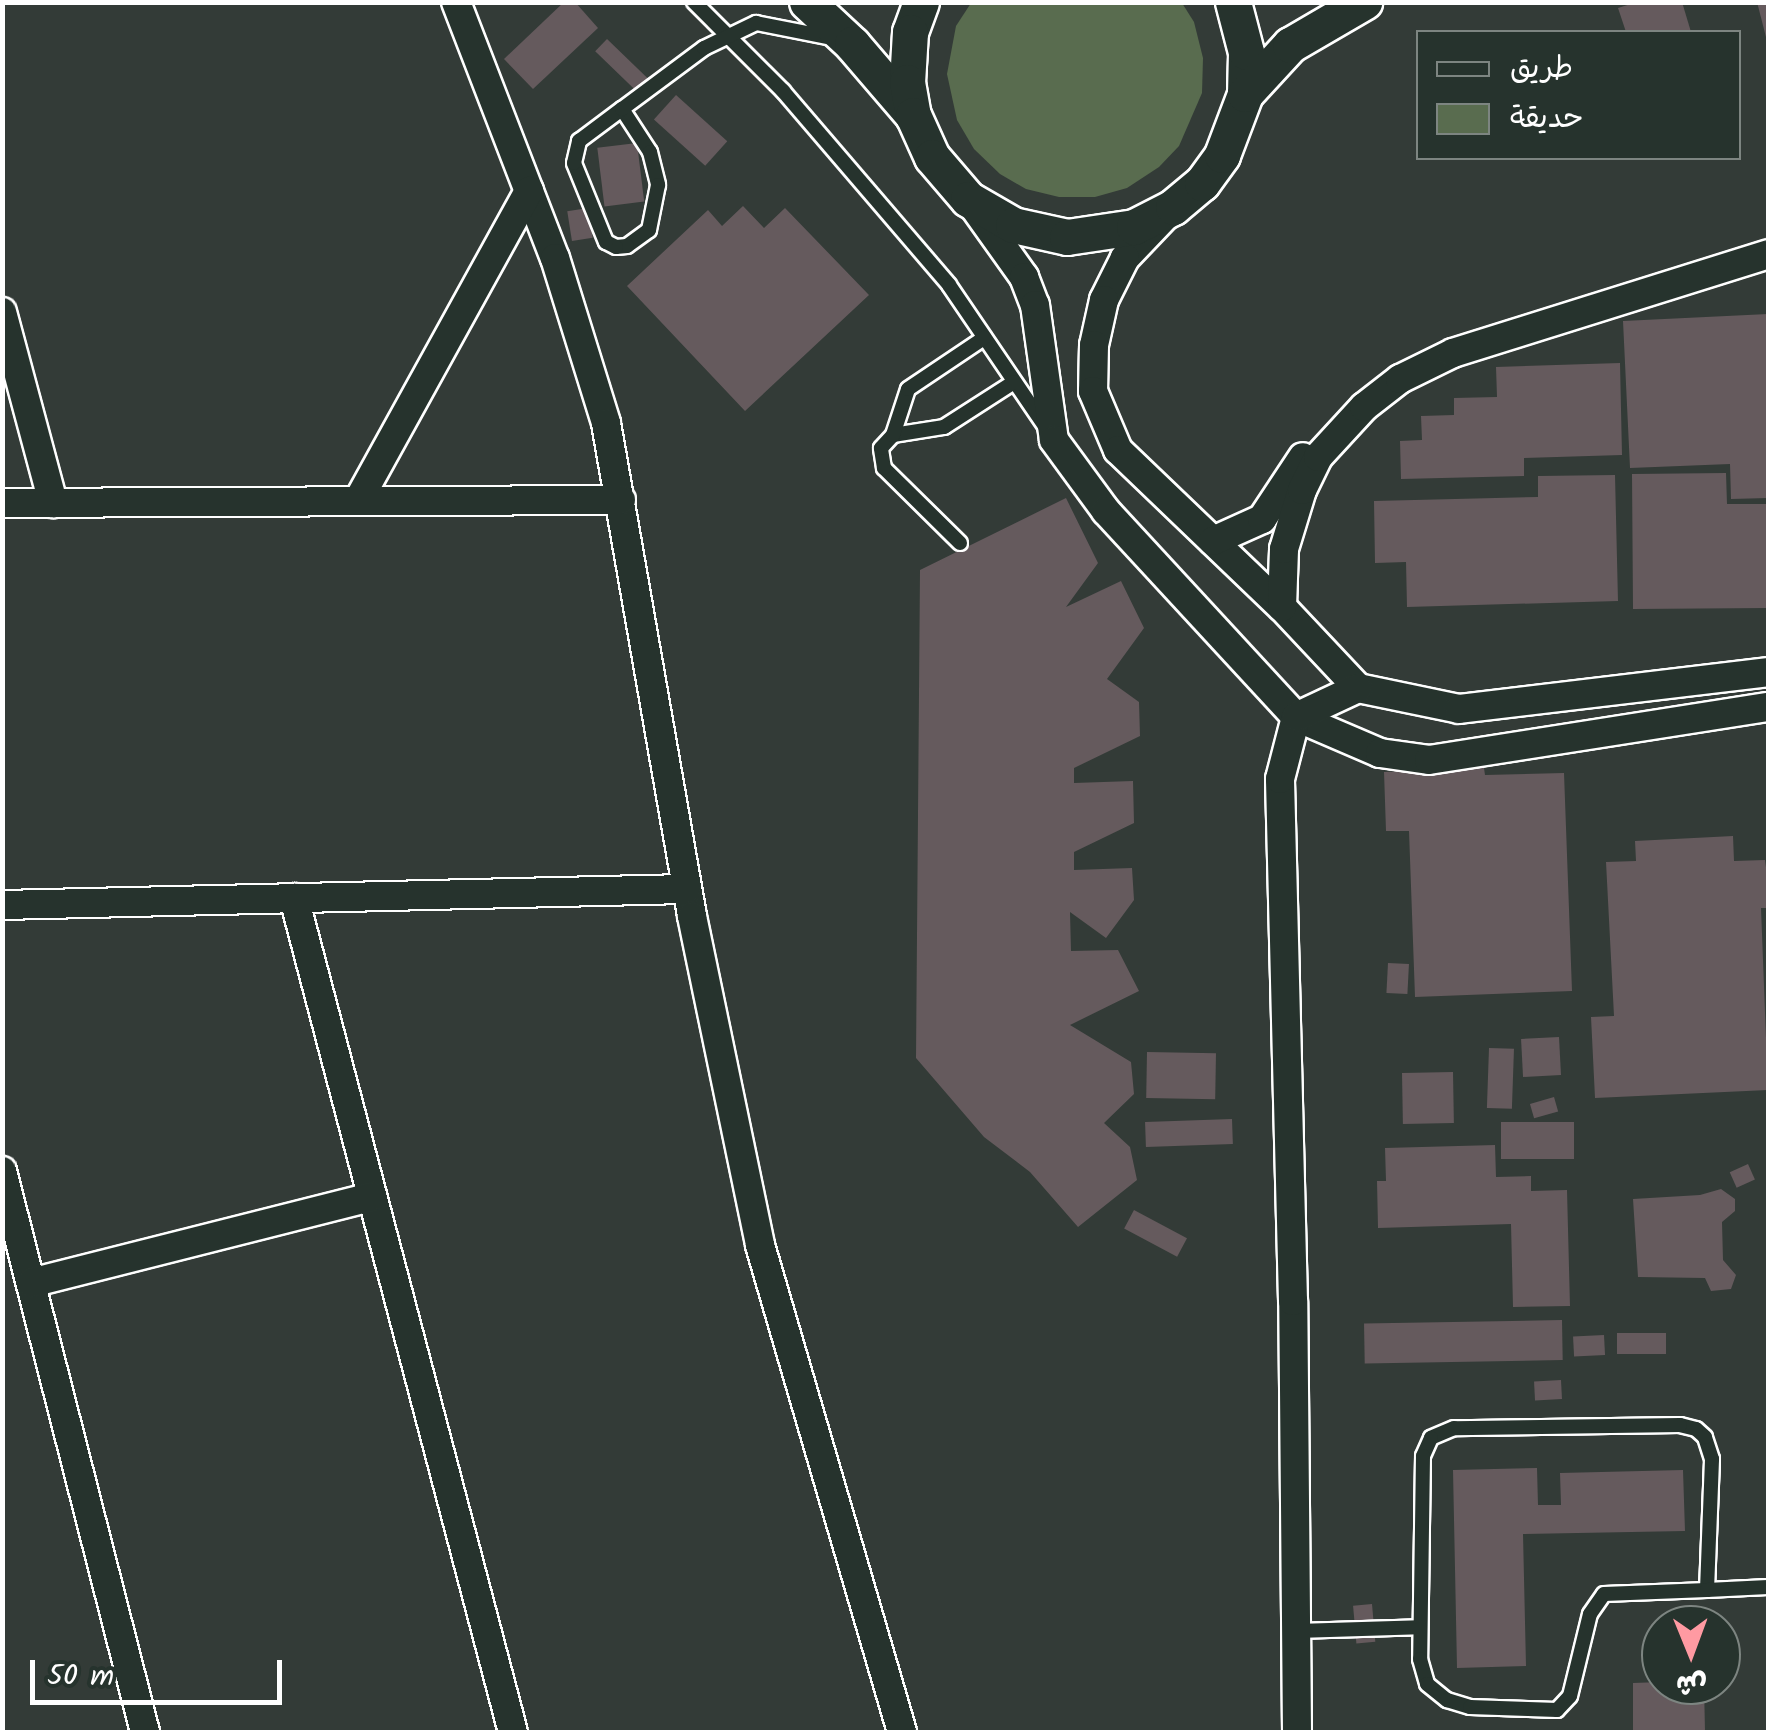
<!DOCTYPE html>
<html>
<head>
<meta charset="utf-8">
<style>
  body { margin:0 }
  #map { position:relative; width:1771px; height:1735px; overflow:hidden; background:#333b37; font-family:Kalam,"Playpen Sans Arabic",sans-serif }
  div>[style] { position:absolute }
  .green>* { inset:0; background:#596c4f }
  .building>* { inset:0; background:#655a5d; transform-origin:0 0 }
  .roads { filter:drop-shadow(2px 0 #fff) drop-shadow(-2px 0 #fff) drop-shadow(0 2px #fff) drop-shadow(0 -2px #fff) }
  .service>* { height:14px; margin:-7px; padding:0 7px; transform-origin:7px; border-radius:7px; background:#26332d }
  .minor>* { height:28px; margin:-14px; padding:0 14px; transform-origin:14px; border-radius:14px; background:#26332d }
  .tertiary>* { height:35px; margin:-17.5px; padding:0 17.5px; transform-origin:17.5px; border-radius:17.5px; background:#26332d }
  span { translate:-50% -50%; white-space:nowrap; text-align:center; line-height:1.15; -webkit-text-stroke:8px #26332d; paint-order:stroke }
  .frame { position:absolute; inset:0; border:5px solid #fff; pointer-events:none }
  .legend { position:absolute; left:1416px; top:30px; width:325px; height:130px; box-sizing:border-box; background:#26332d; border:2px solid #7d8581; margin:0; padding:12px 18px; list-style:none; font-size:30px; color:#fff }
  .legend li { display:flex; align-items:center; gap:20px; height:50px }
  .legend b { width:50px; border:2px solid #7d8581 }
  .north { position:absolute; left:1641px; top:1605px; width:100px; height:100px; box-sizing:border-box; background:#26332d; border:2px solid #7d8581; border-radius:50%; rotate:179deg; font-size:28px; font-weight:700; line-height:40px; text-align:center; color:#fff }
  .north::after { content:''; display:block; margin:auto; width:35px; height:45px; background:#ff9aa2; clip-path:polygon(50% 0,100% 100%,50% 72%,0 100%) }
  .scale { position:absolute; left:30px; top:1660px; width:252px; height:45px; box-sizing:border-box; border:5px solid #fff; border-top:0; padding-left:12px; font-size:30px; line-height:35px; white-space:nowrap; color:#fff; -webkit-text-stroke:8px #26332d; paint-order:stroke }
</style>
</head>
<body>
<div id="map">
  <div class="green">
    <i style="clip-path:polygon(971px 3px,1182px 3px,1194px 22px,1203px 58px,1202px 93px,1179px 146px,1159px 167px,1127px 188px,1095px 197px,1059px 197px,1026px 189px,1000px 174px,974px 149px,957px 120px,947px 74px,956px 26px)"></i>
  </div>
  <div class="building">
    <i style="clip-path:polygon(564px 2px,575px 2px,598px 28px,533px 89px,504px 59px)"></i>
    <i style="clip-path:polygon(1637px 2px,1682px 2px,1691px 32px,1626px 32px,1618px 8px)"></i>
    <i style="clip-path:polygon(1757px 2px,1768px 2px,1768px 41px,1767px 41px)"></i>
    <i style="left:607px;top:39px;width:59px;height:17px;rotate:44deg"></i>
    <i style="left:676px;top:95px;width:69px;height:33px;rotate:42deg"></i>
    <i style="left:637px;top:143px;width:59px;height:40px;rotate:83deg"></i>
    <i style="clip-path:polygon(743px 206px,764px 228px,785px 208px,869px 295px,745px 411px,627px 286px,708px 210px,722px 226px)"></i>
    <i style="left:588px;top:208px;width:30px;height:21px;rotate:81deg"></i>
    <i style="clip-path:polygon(1768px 314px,1768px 498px,1731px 499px,1730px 464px,1630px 468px,1623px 321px)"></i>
    <i style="clip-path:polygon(1620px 363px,1622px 455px,1524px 458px,1524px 476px,1401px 479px,1400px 441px,1422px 440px,1421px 416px,1454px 415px,1454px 398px,1497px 397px,1496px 367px)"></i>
    <i style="clip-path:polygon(1726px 473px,1727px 504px,1768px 504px,1768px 608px,1633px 609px,1632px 474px)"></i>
    <i style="clip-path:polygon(1615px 475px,1618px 601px,1407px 607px,1406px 562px,1375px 563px,1374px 501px,1538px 497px,1538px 476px)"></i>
    <i style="clip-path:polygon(1066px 498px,1098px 563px,1066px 607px,1121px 581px,1144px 628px,1107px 679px,1139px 702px,1140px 736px,1074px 768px,1074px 783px,1133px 781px,1134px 823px,1074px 852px,1074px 870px,1132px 868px,1134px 900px,1106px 938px,1070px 912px,1071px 951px,1118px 950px,1139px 991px,1070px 1025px,1131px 1062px,1134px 1094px,1104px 1123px,1130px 1147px,1137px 1180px,1078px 1227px,1030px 1172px,984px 1137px,916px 1058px,920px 570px)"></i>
    <i style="clip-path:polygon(1484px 768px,1485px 775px,1564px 773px,1572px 991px,1415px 997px,1409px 831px,1386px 831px,1384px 772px)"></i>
    <i style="clip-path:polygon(1733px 836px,1734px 861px,1765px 860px,1768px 882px,1768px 908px,1761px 908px,1768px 1090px,1595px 1098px,1591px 1017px,1614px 1016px,1606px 862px,1636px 861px,1635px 841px)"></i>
    <i style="left:1388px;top:963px;width:21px;height:30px;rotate:3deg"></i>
    <i style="left:1559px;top:1037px;width:38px;height:38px;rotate:87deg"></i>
    <i style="left:1489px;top:1048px;width:25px;height:60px;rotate:2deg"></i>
    <i style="left:1147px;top:1052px;width:69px;height:46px;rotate:1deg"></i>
    <i style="left:1453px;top:1072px;width:51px;height:51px;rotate:89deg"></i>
    <i style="left:1554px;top:1097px;width:15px;height:25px;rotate:74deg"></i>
    <i style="left:1232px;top:1119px;width:25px;height:87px;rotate:88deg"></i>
    <i style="left:1574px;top:1122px;width:37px;height:73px;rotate:90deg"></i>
    <i style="clip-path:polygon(1495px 1145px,1496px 1177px,1531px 1176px,1531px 1191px,1567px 1190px,1570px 1306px,1513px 1307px,1511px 1224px,1378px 1228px,1377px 1181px,1386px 1181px,1385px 1148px)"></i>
    <i style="left:1748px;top:1164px;width:17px;height:20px;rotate:66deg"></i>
    <i style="clip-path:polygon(1721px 1189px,1735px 1199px,1735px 1211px,1722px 1222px,1723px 1260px,1736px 1275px,1731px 1289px,1711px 1291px,1705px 1278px,1638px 1277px,1633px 1199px,1700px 1195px)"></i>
    <i style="left:1134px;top:1210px;width:60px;height:21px;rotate:28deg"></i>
    <i style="left:1562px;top:1320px;width:40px;height:198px;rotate:89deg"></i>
    <i style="left:1617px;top:1333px;width:49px;height:21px"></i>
    <i style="left:1604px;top:1335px;width:20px;height:31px;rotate:87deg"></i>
    <i style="left:1561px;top:1380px;width:19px;height:27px;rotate:87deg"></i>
    <i style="clip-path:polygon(1537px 1468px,1538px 1505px,1561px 1505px,1560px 1473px,1683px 1470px,1685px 1531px,1523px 1534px,1526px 1666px,1457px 1668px,1453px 1470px)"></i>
    <i style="left:1372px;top:1604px;width:38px;height:19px;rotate:85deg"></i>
    <i style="clip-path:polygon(1661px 1682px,1704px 1685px,1705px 1732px,1633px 1732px,1633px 1683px)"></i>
  </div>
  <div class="roads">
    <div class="service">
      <i style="left:694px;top:2px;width:126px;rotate:45deg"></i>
      <i style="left:783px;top:91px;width:255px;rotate:49.4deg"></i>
      <i style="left:949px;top:285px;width:174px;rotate:55.8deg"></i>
      <i style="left:622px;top:109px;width:51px;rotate:56.9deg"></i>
      <i style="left:650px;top:152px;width:34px;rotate:76deg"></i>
      <i style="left:658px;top:185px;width:46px;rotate:101.3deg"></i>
      <i style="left:649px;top:230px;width:27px;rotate:144deg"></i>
      <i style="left:627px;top:246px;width:11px;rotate:175deg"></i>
      <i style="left:616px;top:247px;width:11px;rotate:-153deg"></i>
      <i style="left:606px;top:242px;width:85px;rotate:-112.1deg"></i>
      <i style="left:574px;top:163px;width:23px;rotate:-77deg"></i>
      <i style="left:579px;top:141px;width:54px;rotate:-36.7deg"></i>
      <i style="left:622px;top:109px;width:102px;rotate:-36.6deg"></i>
      <i style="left:704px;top:48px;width:58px;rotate:-25.7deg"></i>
      <i style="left:756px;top:23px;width:77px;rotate:11.2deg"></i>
      <i style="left:893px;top:435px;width:52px;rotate:-8.9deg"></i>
      <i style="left:944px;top:427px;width:83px;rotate:-32.7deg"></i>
      <i style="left:960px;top:543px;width:107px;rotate:-135.4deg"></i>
      <i style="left:884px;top:468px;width:20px;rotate:-99deg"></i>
      <i style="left:881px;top:448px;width:18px;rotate:-47deg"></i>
      <i style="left:893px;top:435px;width:48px;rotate:-71.9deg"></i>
      <i style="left:908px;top:389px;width:92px;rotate:-33.9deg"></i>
      <i style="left:1707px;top:1590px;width:131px;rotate:-87.8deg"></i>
      <i style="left:1712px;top:1459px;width:23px;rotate:-108deg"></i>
      <i style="left:1705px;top:1437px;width:12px;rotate:-138deg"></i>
      <i style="left:1696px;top:1429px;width:16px;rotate:-166deg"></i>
      <i style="left:1680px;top:1425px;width:226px;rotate:179.2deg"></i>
      <i style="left:1454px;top:1428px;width:25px;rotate:157deg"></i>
      <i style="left:1431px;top:1438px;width:20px;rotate:114deg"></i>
      <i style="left:1423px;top:1456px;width:203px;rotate:90.8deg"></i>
      <i style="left:1420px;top:1659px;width:26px;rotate:74deg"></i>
      <i style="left:1427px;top:1684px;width:26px;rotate:39deg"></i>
      <i style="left:1447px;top:1700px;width:24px;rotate:17deg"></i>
      <i style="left:1470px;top:1707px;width:87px;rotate:2deg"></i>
      <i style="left:1557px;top:1710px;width:19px;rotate:-47deg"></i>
      <i style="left:1570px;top:1696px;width:84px;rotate:-76.3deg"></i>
      <i style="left:1590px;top:1614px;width:24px;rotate:-55deg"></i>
      <i style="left:1604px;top:1594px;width:103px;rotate:-2.2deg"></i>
      <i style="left:1707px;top:1590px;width:61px;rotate:-2.8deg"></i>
      <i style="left:1296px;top:1631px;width:124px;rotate:-1.8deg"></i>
    </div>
    <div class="minor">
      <i style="left:456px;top:2px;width:274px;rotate:68.9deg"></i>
      <i style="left:555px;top:258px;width:173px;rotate:72.8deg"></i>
      <i style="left:606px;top:423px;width:500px;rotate:80.1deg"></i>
      <i style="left:692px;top:916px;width:336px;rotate:78.3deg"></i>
      <i style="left:760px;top:1245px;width:507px;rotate:73.74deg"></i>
      <i style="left:972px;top:204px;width:90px;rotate:54.5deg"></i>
      <i style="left:1024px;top:277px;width:30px;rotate:69deg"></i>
      <i style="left:1035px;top:305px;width:136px;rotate:82deg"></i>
      <i style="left:1054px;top:440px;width:88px;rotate:53.8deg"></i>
      <i style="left:1106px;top:511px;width:280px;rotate:47.3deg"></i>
      <i style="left:1296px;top:717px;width:91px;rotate:23.2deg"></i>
      <i style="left:1380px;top:753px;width:49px;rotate:8.1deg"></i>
      <i style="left:1429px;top:760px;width:343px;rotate:-8.9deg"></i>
      <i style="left:1164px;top:217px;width:57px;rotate:133.6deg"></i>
      <i style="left:1125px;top:258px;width:47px;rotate:116.6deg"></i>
      <i style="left:1104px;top:300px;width:46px;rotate:102.5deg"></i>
      <i style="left:1094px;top:345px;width:46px;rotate:91.2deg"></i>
      <i style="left:1093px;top:391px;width:64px;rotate:67deg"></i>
      <i style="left:1118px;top:450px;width:227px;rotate:43.8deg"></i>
      <i style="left:1282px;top:607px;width:111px;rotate:46.8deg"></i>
      <i style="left:1358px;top:688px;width:103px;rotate:11.7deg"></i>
      <i style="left:1459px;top:709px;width:311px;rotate:-6.8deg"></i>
      <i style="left:2px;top:312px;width:198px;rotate:75deg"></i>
      <i style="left:359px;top:499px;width:352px;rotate:-61.1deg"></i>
      <i style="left:2px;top:503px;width:619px;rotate:-0.28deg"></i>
      <i style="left:1213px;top:541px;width:54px;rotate:-24.2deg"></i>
      <i style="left:1262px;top:519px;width:74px;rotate:-56.5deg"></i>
      <i style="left:1282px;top:607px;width:58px;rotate:-88deg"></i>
      <i style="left:1284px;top:549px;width:62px;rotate:-73deg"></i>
      <i style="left:1302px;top:490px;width:37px;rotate:-64deg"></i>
      <i style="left:1318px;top:457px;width:68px;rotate:-47.4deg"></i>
      <i style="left:1364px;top:407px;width:46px;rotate:-37.9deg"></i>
      <i style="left:1400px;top:379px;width:59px;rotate:-26.1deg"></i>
      <i style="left:1453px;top:353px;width:330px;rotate:-17.4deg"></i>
      <i style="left:294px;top:898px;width:862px;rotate:75.29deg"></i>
      <i style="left:2px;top:905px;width:685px;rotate:-1.34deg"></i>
      <i style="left:2px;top:1171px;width:579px;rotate:75.7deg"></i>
      <i style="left:31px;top:1283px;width:352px;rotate:-14.2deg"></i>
      <i style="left:1297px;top:1732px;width:431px;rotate:-90.5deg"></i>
      <i style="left:1293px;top:1301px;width:522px;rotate:-91.43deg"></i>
      <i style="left:1280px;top:779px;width:64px;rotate:-75.5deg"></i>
      <i style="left:1296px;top:717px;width:68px;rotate:-25.1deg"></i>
    </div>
    <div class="tertiary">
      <i style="left:807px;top:2px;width:62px;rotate:43deg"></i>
      <i style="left:852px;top:44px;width:92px;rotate:49.4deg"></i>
      <i style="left:921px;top:2px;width:32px;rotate:110deg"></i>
      <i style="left:910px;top:32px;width:50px;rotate:93.4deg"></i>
      <i style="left:907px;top:82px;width:34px;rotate:80deg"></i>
      <i style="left:913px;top:115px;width:46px;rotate:65.7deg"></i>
      <i style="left:932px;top:157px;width:55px;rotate:49.4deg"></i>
      <i style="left:968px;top:199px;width:52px;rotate:30deg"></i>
      <i style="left:1013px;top:225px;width:55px;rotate:12.5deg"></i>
      <i style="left:1067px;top:237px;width:68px;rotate:-8.5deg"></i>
      <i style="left:1134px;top:227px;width:44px;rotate:-27.1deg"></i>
      <i style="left:1173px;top:207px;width:38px;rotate:-40deg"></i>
      <i style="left:1202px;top:183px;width:34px;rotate:-54deg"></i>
      <i style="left:1222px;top:155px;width:65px;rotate:-69.3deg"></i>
      <i style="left:1245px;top:94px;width:42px;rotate:-88.6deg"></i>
      <i style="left:1246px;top:52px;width:52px;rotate:-104.6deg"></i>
      <i style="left:1245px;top:94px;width:67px;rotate:-47.4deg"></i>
      <i style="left:1290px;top:45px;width:86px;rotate:-30.2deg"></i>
    </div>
  </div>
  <div class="frame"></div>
  <ul class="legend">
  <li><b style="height:12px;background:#26332d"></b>طريق</li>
  <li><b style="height:28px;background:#596c4f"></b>حديقة</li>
  </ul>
  <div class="north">ش</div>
  <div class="scale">50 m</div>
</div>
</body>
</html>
